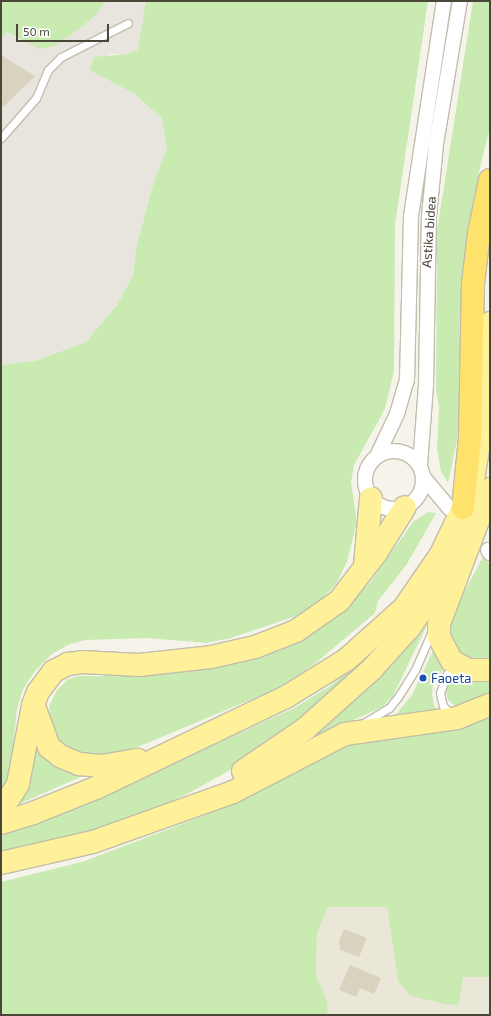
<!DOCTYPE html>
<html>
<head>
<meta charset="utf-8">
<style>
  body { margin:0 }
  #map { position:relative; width:491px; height:1016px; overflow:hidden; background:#f6f4ea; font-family:"Exo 2",sans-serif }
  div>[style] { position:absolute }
  .residential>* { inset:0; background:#eae7d8 }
  .industrial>* { inset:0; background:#e8e5df }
  .green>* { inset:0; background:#c9ebb2 }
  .building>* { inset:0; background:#d8d2bf }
  .roads { filter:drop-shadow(1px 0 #c2bdac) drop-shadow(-1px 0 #c2bdac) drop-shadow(0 1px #c2bdac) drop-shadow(0 -1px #c2bdac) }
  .service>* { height:7px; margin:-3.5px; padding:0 3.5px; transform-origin:3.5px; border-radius:3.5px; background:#fff }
  .minor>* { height:14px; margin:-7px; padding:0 7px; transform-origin:7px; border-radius:7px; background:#fff }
  .minor>.ring { margin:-7px; padding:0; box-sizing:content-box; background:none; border:14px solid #fff; border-radius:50% }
  .primary>* { height:22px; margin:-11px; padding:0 11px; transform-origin:11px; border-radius:11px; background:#fff09a }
  .motorway>* { height:22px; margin:-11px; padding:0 11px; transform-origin:11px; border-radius:11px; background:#ffe26c }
  .dots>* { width:11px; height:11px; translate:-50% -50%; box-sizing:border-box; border:2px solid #fff; border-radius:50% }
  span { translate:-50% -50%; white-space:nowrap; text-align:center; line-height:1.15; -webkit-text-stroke:3.5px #fff; paint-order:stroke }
  .street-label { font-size:13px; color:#4a4638 }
  .transit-label { font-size:13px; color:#164399 }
  .left { translate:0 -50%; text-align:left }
  .frame { position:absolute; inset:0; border:2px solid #4a4638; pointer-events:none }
  .scale { position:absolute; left:16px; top:24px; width:93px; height:18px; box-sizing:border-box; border:2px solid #4a4638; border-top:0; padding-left:5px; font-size:12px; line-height:14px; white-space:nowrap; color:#4a4638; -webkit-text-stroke:3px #fff; paint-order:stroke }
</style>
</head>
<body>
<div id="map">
  <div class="residential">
    <i style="clip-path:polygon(328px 907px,387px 907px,398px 981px,431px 1000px,449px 1005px,463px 977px,490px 977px,490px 1015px,328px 1015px,327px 1000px,316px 976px,317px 933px)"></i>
  </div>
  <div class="industrial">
    <i style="clip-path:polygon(106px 1px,146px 1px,144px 25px,138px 50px,127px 54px,110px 54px,89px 70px,133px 93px,162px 118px,167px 149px,154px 181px,136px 248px,133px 275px,117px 305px,86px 342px,35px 361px,1px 365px,1px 39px,7px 32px,55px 46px,94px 17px)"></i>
  </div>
  <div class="green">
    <i style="clip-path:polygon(1px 1px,106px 1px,94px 17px,72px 34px,55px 46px,40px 49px,7px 32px,1px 39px)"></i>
    <i style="clip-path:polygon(146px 1px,428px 1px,395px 225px,394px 371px,385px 409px,354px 465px,351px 482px,357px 522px,347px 562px,336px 584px,321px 600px,302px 614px,231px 638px,206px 643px,148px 638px,86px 640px,70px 644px,52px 654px,35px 671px,23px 689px,17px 709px,11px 769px,1px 791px,1px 365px,35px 361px,86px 342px,117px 305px,133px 275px,136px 248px,154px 181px,167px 149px,162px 118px,133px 93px,89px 70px,94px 57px,127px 54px,138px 50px)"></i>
    <i style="clip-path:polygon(473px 1px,490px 1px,490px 128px,479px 172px,466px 248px,463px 290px,461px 421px,448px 483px,441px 471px,437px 449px,439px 407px,436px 390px,437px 231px)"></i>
    <i style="clip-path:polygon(428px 512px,436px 513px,407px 564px,378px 601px,375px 613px,312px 666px,274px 690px,128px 751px,99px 757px,77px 754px,62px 747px,54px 738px,49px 706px,57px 690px,68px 679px,79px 676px,124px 676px,212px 669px,268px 653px,318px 629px,369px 584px,413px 522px)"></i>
    <i style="clip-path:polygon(483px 557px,490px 565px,490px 661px,477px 662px,464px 657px,454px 647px,449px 627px,451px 616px)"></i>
    <i style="clip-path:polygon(428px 623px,393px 696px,382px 707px,297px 746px,384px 672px)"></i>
    <i style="clip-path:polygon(389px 638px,348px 684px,271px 747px,191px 792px,139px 817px,57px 842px,1px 851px,1px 836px,81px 806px,296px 707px,330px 686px)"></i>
    <i style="clip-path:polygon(433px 651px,444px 668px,433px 684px,432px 695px,434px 705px,439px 712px,396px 714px,412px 695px)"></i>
    <i style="clip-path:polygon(457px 677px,474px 681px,490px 680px,490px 694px,465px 707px,455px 706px,448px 700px,446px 691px,448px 683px)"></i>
    <i style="clip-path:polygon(490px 718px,490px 977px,463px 977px,459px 1004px,449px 1005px,411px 996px,398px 981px,387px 907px,328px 907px,317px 933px,316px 976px,327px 1000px,328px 1015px,1px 1015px,1px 882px,82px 862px,216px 811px,284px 778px,347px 743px,468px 724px)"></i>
    <i style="clip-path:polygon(34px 735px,85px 775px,19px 804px,32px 776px)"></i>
  </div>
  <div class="building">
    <i style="clip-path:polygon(1px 55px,35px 76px,1px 109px)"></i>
    <i style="clip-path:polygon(344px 929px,367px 938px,359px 957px,339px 949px,341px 945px,338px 944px)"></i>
    <i style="clip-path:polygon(350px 965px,381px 978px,374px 994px,360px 988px,356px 997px,339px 990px)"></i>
  </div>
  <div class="roads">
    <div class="service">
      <i style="left:1px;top:138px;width:53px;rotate:-48.8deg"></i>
      <i style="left:36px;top:98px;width:30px;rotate:-67deg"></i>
      <i style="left:48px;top:70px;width:18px;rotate:-45deg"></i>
      <i style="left:61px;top:57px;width:75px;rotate:-26.9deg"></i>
      <i style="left:452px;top:715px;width:13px;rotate:-135deg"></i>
      <i style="left:443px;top:706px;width:13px;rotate:-103deg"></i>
      <i style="left:440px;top:693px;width:20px;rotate:-70deg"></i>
      <i style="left:447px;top:674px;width:13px;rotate:-32deg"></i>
      <i style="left:362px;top:724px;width:31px;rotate:-31deg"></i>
      <i style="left:389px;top:708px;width:14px;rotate:-51deg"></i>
      <i style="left:398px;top:697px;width:32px;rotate:-58deg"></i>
      <i style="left:415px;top:670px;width:43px;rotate:-66.4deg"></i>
    </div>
    <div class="minor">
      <i class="ring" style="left:365px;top:451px;width:44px;height:44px"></i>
      <i style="left:378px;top:454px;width:44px;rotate:-64.6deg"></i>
      <i style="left:397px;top:414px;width:35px;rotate:-74deg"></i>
      <i style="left:407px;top:380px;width:164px;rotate:-88.6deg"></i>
      <i style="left:411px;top:216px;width:218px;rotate:-81.3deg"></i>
      <i style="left:420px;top:465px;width:80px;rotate:-85.7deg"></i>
      <i style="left:426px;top:385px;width:169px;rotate:-89deg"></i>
      <i style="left:429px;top:216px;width:72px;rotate:-84.4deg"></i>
      <i style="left:436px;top:144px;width:145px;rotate:-80.5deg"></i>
      <i style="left:424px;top:478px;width:40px;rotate:50deg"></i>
      <i style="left:488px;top:550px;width:4px;rotate:56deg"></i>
    </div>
    <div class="primary">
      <i style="left:490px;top:489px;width:144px;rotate:110.7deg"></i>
      <i style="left:439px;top:624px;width:13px;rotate:90deg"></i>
      <i style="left:439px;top:637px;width:27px;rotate:62deg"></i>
      <i style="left:452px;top:661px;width:18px;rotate:29deg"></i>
      <i style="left:468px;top:670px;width:22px"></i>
      <i style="left:365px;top:565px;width:67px;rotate:-84.9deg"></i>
      <i style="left:34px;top:706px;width:44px;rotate:69.9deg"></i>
      <i style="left:49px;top:747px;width:14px;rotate:39deg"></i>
      <i style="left:60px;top:756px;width:21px;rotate:23deg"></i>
      <i style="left:79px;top:764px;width:23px;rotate:5deg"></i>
      <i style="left:102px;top:766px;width:36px;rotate:-10deg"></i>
      <i style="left:243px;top:771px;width:75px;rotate:-34.1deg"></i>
      <i style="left:305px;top:729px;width:90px;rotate:-41.8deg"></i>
      <i style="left:372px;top:669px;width:55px;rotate:-47.9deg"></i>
      <i style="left:409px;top:628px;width:98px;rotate:-54.5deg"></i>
      <i style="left:1px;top:804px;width:11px;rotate:-38deg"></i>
      <i style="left:10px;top:797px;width:15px;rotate:-58deg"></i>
      <i style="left:18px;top:784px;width:80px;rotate:-79.2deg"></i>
      <i style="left:33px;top:705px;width:14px;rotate:-69deg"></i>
      <i style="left:38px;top:692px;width:26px;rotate:-53deg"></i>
      <i style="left:54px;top:671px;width:16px;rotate:-27deg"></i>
      <i style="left:68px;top:664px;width:14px;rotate:-8deg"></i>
      <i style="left:82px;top:662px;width:57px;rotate:3deg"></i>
      <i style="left:139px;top:665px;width:72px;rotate:-6.3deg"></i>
      <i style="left:211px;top:657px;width:45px;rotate:-12.8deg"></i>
      <i style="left:255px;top:647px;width:44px;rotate:-21.3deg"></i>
      <i style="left:296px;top:631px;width:52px;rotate:-34.9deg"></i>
      <i style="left:339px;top:601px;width:61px;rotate:-52.4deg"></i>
      <i style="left:376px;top:553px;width:54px;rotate:-57.8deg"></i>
      <i style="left:1px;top:823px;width:34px;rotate:-17deg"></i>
      <i style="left:33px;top:813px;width:70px;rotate:-21.8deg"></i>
      <i style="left:98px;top:787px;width:208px;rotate:-25.6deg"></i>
      <i style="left:286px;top:697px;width:70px;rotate:-31.7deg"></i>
      <i style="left:346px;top:660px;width:78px;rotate:-41.9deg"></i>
      <i style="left:404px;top:608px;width:65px;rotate:-55.6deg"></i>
      <i style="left:441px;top:554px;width:51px;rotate:-64.4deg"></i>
      <i style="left:463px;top:508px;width:36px;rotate:-72deg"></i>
      <i style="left:474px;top:474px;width:75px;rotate:-80.8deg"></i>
      <i style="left:486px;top:400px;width:77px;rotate:-87deg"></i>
      <i style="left:1px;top:863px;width:94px;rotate:-12.9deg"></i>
      <i style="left:93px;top:842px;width:149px;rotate:-19.7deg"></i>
      <i style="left:233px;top:792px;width:126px;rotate:-27.4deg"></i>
      <i style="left:345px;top:734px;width:113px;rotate:-8.1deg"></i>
      <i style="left:457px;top:718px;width:35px;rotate:-22deg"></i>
    </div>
    <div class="motorway">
      <i style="left:463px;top:508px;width:70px;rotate:-84.3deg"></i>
      <i style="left:470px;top:438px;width:154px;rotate:-88.9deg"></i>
      <i style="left:473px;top:284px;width:51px;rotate:-83.3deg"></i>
      <i style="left:479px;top:233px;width:54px;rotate:-78.3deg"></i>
    </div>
  </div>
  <div class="dots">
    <i style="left:423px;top:678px;background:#1a4fb4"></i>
  </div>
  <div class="street-label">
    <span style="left:429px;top:232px;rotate:-86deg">Astika bidea</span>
  </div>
  <div class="transit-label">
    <span class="left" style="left:431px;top:678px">Faoeta</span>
  </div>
  <div class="frame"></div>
  <div class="scale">50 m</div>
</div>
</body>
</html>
